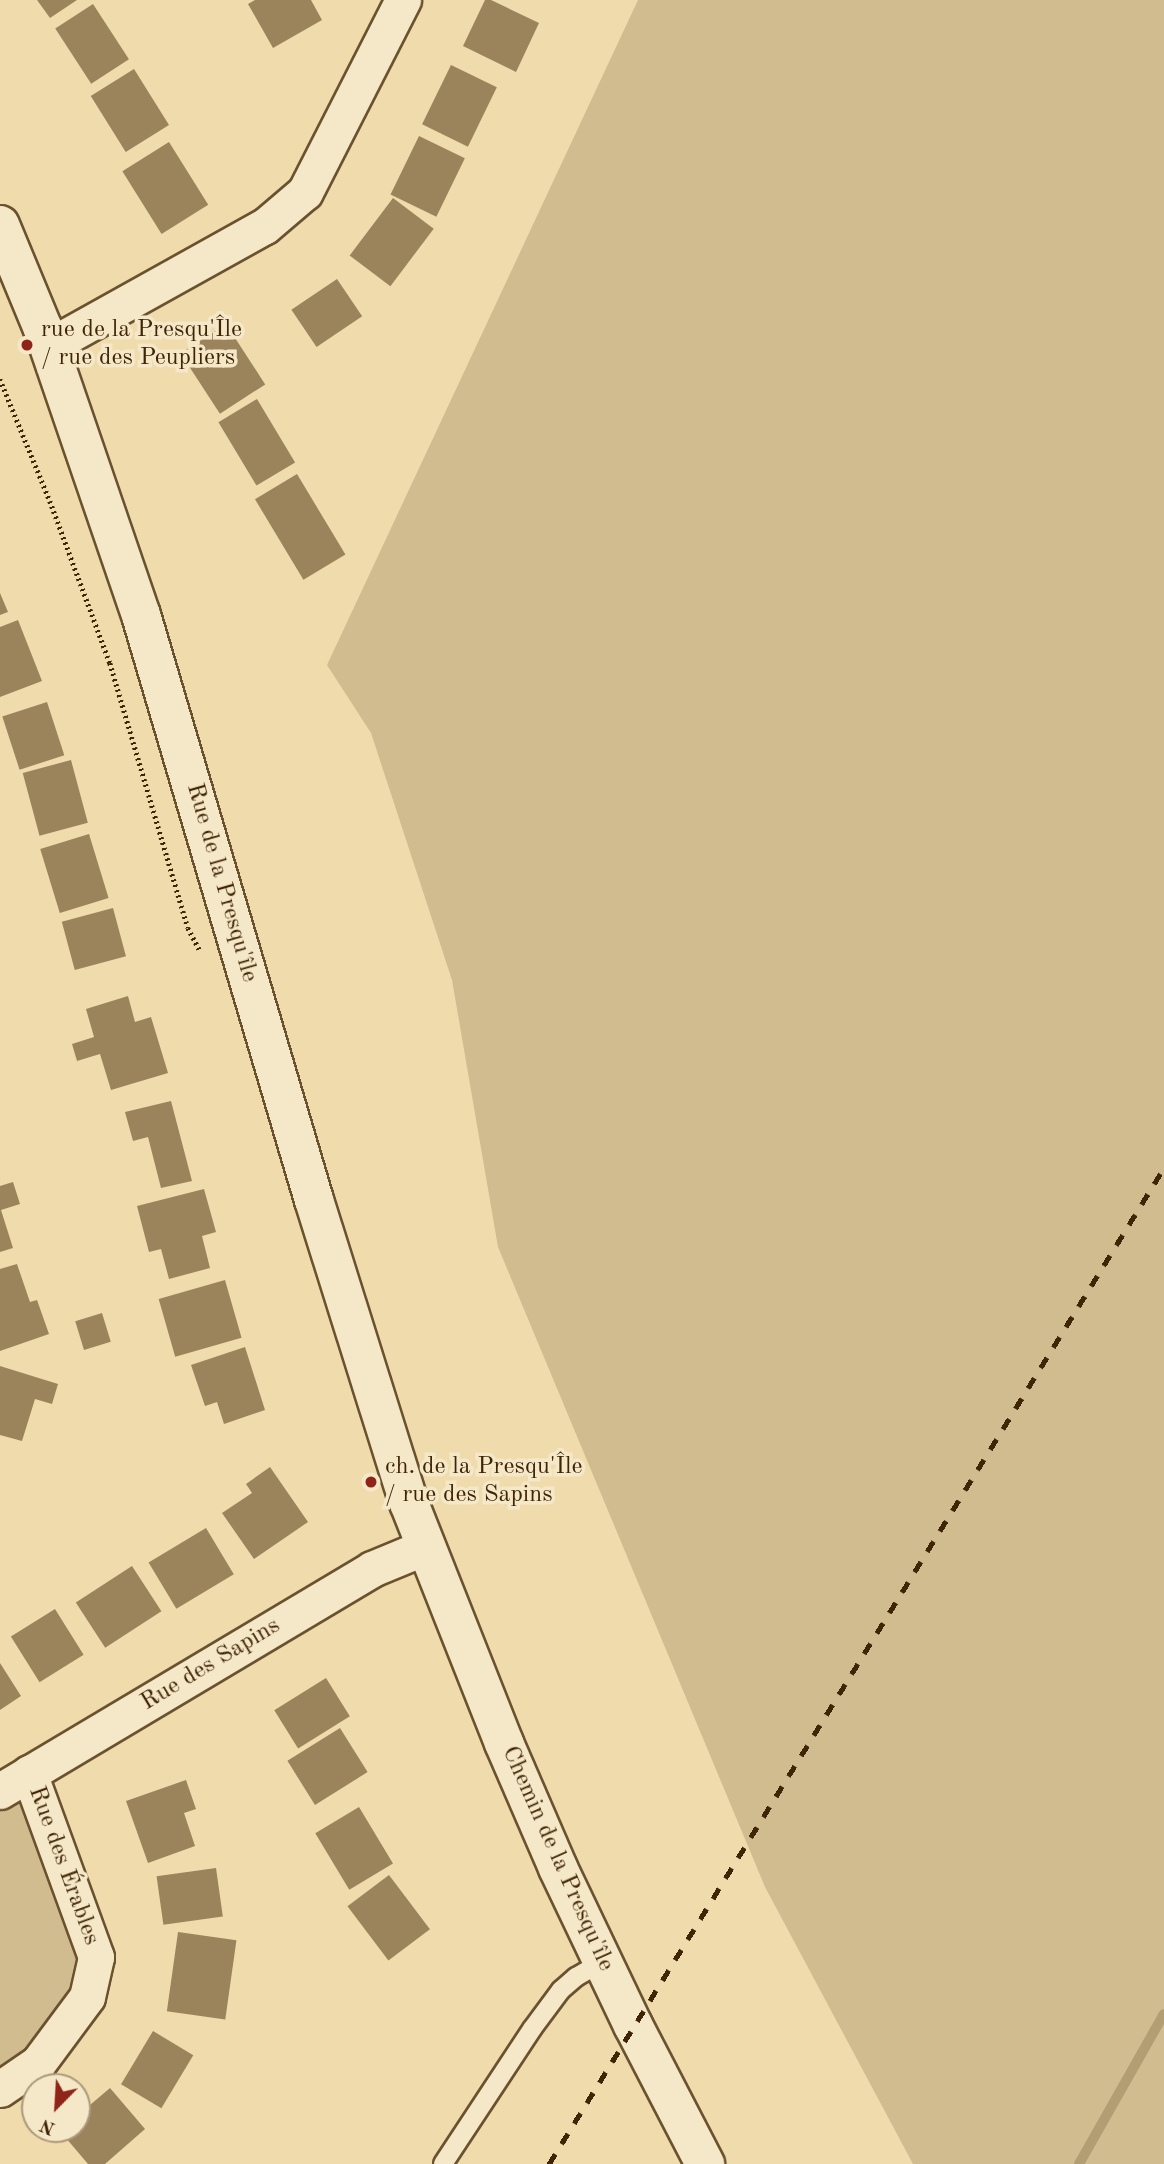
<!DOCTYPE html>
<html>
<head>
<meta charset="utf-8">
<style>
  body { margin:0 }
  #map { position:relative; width:1164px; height:2164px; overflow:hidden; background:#efdbac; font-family:"Old Standard TT",serif }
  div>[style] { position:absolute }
  .green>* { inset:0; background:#d1bc90 }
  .stream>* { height:10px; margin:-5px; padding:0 5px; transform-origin:5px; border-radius:5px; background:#b39d73 }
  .building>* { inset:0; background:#9b835c; transform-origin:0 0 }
  .path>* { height:4.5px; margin-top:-2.25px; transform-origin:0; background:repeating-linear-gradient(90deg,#3f2405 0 2px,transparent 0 5.5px) }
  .roads { filter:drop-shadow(2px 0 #6b522f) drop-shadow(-2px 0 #6b522f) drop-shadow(0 2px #6b522f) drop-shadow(0 -2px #6b522f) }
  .service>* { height:18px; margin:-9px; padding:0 9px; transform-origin:9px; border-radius:9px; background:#f5e8c9 }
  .minor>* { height:35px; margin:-17.5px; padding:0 17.5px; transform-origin:17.5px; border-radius:17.5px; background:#f5e8c9 }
  .tertiary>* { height:38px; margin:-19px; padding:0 19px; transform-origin:19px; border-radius:19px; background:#f5e8c9 }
  .rail>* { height:5px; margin-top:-2.5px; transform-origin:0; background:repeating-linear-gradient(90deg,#3f2405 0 12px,transparent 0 24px) }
  .dots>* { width:19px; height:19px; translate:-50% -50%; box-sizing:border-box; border:4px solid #f5e8c9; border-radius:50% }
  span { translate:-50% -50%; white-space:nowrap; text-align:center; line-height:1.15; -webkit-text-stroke:7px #f5e8c9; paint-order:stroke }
  .poi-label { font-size:24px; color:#3f2405 }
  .left { translate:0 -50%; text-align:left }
  .street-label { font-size:24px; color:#3f2405 }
  .north { position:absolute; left:21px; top:2073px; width:70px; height:70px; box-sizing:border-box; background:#f5e8c9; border:2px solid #ac9a7b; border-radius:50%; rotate:204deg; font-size:19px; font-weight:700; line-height:28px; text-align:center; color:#3f2405 }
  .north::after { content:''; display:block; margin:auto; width:24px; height:32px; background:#8f2418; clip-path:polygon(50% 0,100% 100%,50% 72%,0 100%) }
</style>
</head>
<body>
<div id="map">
  <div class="green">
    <i style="clip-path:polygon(638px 0,1164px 0,1164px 2164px,913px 2164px,765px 1887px,498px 1247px,452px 980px,371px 733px,327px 665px)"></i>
    <i style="clip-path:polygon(34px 1782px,96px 1957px,0 2089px,0 1801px)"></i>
  </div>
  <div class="stream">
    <i style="left:1079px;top:2164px;width:172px;rotate:-60.5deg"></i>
  </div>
  <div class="building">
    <i style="clip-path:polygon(37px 0,77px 0,50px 18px)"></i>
    <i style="clip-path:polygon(255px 0,311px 0,322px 20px,273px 48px,248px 4px)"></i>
    <i style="clip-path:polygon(485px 0,491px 0,539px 23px,516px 72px,463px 46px)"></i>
    <i style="left:93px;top:4px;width:66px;height:45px;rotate:57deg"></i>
    <i style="left:451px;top:65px;width:51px;height:66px;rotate:26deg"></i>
    <i style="left:134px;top:69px;width:66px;height:51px;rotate:58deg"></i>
    <i style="left:419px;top:136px;width:51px;height:65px;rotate:26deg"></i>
    <i style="left:169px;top:142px;width:74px;height:55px;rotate:58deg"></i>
    <i style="left:393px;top:198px;width:51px;height:72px;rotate:37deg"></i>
    <i style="left:337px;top:279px;width:45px;height:55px;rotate:56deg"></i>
    <i style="left:226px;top:324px;width:72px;height:54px;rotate:57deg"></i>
    <i style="left:257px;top:399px;width:74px;height:45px;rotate:59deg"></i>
    <i style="left:297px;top:474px;width:94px;height:49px;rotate:59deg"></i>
    <i style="clip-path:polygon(0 593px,8px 612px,0 615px)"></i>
    <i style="clip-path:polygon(18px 620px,42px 681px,0 697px,0 627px)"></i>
    <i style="left:47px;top:702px;width:56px;height:47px;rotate:72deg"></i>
    <i style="left:71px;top:760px;width:65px;height:50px;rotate:75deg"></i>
    <i style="left:89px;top:834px;width:67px;height:51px;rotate:73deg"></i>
    <i style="left:113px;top:908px;width:50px;height:53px;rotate:75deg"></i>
    <i style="clip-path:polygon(128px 996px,135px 1022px,151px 1017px,168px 1073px,111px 1090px,100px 1054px,77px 1061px,72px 1044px,94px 1037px,86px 1009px)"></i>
    <i style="clip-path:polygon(171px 1101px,192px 1181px,161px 1188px,148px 1137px,133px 1141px,125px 1112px)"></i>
    <i style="clip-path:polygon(13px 1182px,20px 1204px,1px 1210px,13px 1248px,0 1252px,0 1186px)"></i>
    <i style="clip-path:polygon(204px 1189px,216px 1232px,202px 1236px,210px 1268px,169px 1279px,161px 1249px,149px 1252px,137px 1206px)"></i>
    <i style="clip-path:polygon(17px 1264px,30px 1302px,37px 1300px,49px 1334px,0 1351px,0 1269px)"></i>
    <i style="left:225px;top:1280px;width:60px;height:69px;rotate:74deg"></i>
    <i style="left:102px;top:1313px;width:30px;height:28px;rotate:73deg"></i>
    <i style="clip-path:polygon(245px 1347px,265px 1410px,224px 1424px,217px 1402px,205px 1406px,191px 1365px)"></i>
    <i style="clip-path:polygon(0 1366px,58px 1384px,52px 1404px,35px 1399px,22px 1441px,0 1435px)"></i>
    <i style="clip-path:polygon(270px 1467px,308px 1522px,254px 1559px,222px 1513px,252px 1493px,246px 1484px)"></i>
    <i style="left:206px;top:1528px;width:54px;height:67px;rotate:59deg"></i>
    <i style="left:132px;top:1566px;width:54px;height:67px;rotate:57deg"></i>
    <i style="left:55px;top:1609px;width:54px;height:52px;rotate:58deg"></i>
    <i style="clip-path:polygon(0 1663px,21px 1696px,0 1710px)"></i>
    <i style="left:326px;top:1678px;width:45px;height:61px;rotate:58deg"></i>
    <i style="left:340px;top:1728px;width:52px;height:62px;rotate:58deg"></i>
    <i style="clip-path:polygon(186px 1780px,196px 1809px,184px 1813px,195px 1846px,148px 1863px,126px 1801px)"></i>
    <i style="left:359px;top:1807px;width:66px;height:51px;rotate:59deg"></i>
    <i style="left:216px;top:1868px;width:49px;height:60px;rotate:82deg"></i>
    <i style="left:389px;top:1875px;width:68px;height:52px;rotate:53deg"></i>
    <i style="left:178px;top:1932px;width:59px;height:80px;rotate:8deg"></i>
    <i style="left:153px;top:2031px;width:47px;height:62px;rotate:31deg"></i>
    <i style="clip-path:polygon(110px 2088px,145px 2129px,105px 2164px,88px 2164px,60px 2131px,77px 2129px,77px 2116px)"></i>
  </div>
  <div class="path">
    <i style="left:0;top:379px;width:132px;rotate:67.7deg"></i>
    <i style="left:50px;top:501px;width:173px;rotate:69.7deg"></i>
    <i style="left:110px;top:663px;width:276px;rotate:73.6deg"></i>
    <i style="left:188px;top:928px;width:27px;rotate:62deg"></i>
  </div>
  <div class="roads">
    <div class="service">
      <i style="left:443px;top:2164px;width:162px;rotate:-56.6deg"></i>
      <i style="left:532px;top:2029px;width:49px;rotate:-53.4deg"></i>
      <i style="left:561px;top:1990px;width:20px;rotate:-41deg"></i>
      <i style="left:576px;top:1977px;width:30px;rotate:-30deg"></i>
    </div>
    <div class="minor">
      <i style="left:49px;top:346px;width:247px;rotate:-29.1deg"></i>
      <i style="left:265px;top:226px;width:52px;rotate:-40.4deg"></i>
      <i style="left:305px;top:192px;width:216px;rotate:-63deg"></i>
      <i style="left:0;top:1791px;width:433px;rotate:-30.8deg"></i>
      <i style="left:372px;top:1569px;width:57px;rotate:-22.5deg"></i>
      <i style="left:0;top:2089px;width:46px;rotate:-34.4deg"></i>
      <i style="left:38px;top:2063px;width:82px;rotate:-53.4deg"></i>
      <i style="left:87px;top:1997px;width:41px;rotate:-77.3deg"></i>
      <i style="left:96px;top:1957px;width:196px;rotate:-110deg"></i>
    </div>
    <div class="tertiary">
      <i style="left:0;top:225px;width:113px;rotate:67.5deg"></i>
      <i style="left:43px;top:329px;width:302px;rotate:71.1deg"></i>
      <i style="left:141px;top:615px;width:610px;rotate:73.53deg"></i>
      <i style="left:314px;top:1200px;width:318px;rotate:72.6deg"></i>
      <i style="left:409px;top:1503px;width:258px;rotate:68.4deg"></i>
      <i style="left:504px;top:1743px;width:136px;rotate:66.6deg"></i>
      <i style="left:558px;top:1868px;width:174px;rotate:64.5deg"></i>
      <i style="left:633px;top:2025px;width:157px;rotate:62.6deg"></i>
    </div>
  </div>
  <div class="rail">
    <i style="left:549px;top:2164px;width:1171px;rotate:-58.31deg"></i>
  </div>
  <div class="dots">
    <i style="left:27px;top:345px;background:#8f2418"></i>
    <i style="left:371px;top:1482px;background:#8f2418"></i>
  </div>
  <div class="poi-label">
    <span class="left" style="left:41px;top:345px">rue de la Presqu'Île<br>/ rue des Peupliers</span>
    <span class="left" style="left:385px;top:1482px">ch. de la Presqu'Île<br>/ rue des Sapins</span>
  </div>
  <div class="street-label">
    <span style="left:221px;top:883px;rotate:74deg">Rue de la Presqu'île</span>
    <span style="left:211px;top:1665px;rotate:-31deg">Rue des Sapins</span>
    <span style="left:557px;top:1859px;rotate:66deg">Chemin de la Presqu'île</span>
    <span style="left:63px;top:1866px;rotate:70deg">Rue des Érables</span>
  </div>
  <div class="north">N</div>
</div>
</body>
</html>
